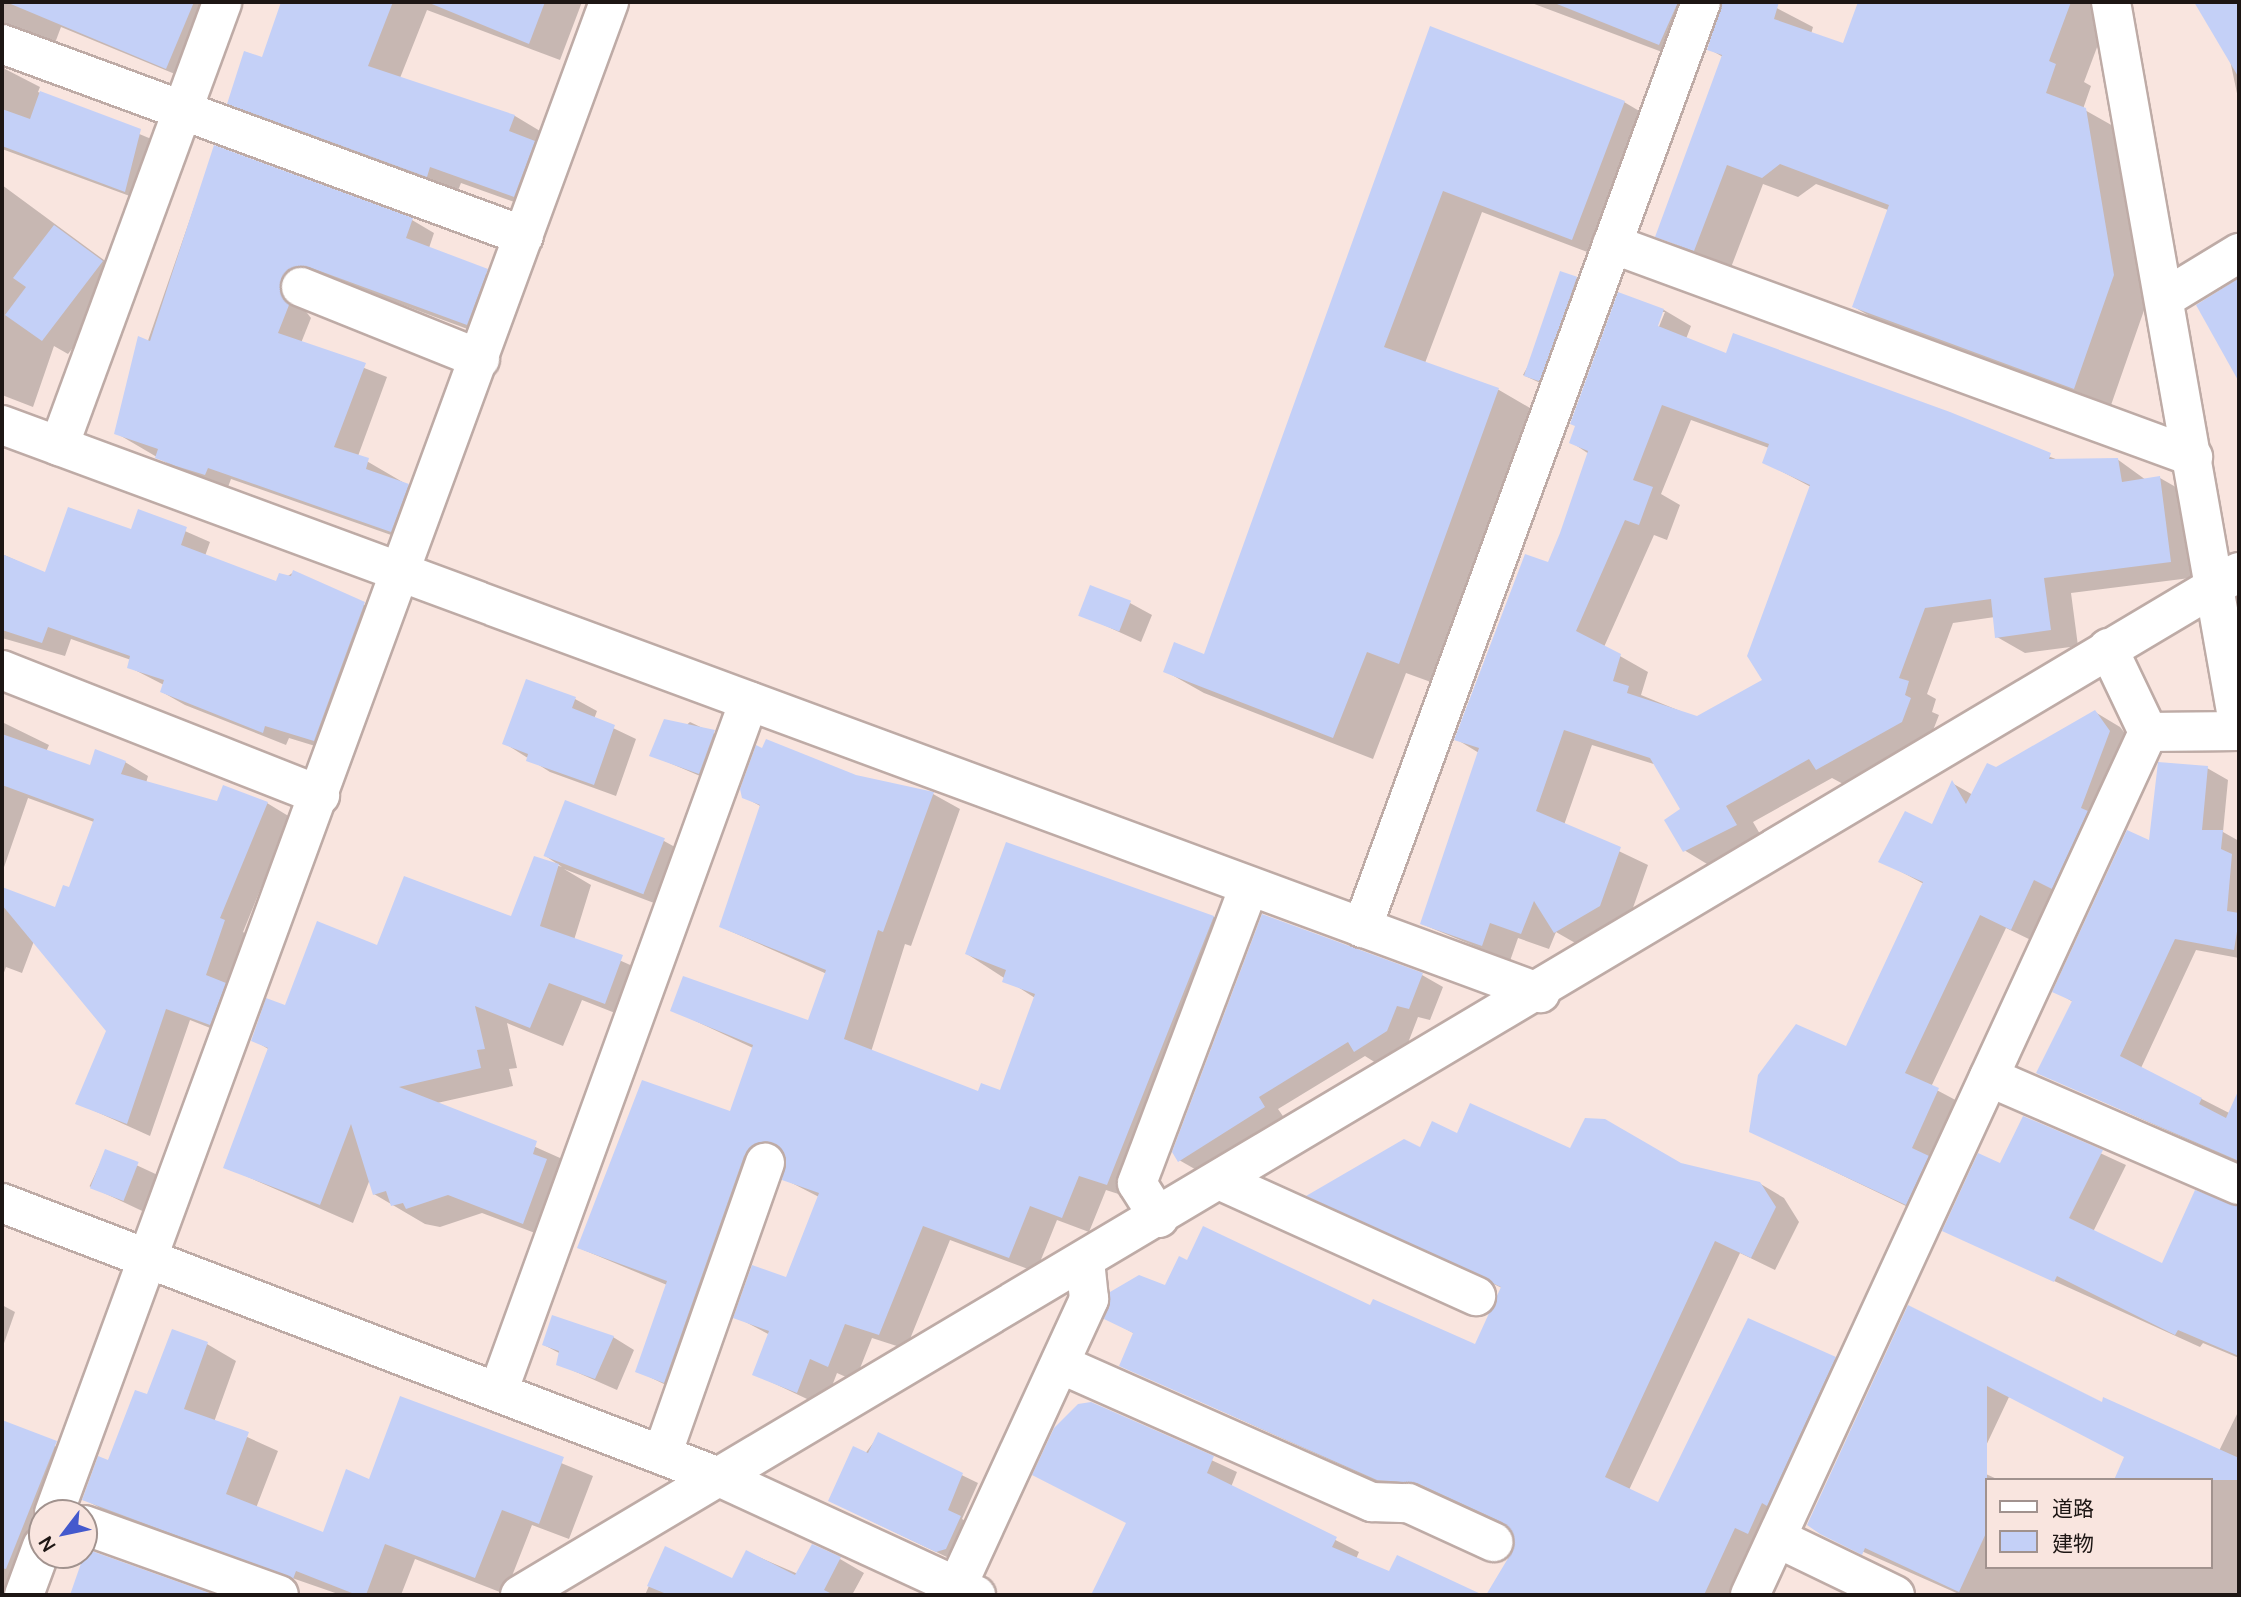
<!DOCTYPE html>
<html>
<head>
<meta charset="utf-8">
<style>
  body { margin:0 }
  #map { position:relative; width:2241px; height:1597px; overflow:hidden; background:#f9e5df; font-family:Manrope,"Noto Sans JP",sans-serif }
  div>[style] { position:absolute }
  .shadow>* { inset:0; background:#0003; transform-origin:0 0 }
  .building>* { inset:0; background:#c4d0f7; transform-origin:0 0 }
  .roads { filter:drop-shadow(2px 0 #beaba6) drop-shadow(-2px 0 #beaba6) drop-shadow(0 2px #beaba6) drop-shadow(0 -2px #beaba6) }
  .minor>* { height:38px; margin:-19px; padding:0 19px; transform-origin:19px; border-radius:19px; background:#fff }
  span { translate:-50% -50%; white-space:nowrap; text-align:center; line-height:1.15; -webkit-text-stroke:5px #f9e5df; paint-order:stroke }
  .frame { position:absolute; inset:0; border:4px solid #1d1614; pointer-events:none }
  .legend { position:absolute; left:1985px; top:1478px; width:228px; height:91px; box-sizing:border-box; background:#f9e5df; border:2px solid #a1928e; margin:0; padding:9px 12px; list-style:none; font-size:21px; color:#1d1614 }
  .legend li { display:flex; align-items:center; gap:14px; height:35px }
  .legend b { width:35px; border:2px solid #a1928e }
  .north { position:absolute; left:28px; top:1499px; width:70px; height:70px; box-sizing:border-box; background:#f9e5df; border:2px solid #a1928e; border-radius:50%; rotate:238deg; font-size:19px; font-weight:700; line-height:28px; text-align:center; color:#1d1614 }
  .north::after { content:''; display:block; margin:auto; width:24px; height:32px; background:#4459cd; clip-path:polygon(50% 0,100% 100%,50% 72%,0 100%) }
</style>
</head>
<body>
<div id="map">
  <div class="shadow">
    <i style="clip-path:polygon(2px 2px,219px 2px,187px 79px,61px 27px,55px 43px,2px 48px)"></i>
    <i style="clip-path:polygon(283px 2px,582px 2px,560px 60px,427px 10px,400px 78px,515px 116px,545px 134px,545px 213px,461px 183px,457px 193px,260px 120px,229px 103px,263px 59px)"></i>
    <i style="clip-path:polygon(1529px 2px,1765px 2px,1813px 27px,1811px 34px,1844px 46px,1871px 2px,2114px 2px,2084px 82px,2091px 86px,2083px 109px,2122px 131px,2149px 296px,2110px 408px,1889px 327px,1854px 307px,1888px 210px,1816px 184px,1798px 197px,1763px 184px,1730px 270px,1658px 236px,1723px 57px,1709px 49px,1717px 22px,1694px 64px)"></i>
    <i style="clip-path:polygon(2196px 2px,2239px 2px,2239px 103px,2230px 60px)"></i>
    <i style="clip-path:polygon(1431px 28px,1624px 102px,1663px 125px,1611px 261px,1482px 212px,1425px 363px,1499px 390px,1537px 412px,1439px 685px,1406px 673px,1373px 759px,1204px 693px,1165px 671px,1205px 657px)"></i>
    <i style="clip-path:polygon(2px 48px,5px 69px,40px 87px,38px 92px,161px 143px,146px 202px,2px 149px)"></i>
    <i style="clip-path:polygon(215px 147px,412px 220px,434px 233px,429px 248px,509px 284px,489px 337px,333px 279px,320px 277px,301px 305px,311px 318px,301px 343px,387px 377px,358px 456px,430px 498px,414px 543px,231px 479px,228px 487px,179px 470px,116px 433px)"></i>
    <i style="clip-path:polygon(2px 185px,127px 277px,68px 354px,54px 346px,33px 407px,2px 395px)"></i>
    <i style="clip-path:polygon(1576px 278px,1587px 284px,1549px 387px,1523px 375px)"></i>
    <i style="clip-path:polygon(2239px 279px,2239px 378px,2198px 305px)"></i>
    <i style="clip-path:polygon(evenodd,1619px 294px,1664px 310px,1691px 326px,1686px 339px,1727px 355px,1734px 336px,2061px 461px,2117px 459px,2146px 480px,2160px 478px,2188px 494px,2198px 577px,2071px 593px,2078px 646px,2025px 653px,1997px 637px,1995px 617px,1953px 623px,1927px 694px,1936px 699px,1932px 712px,1939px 715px,1930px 738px,1845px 785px,1832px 778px,1753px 822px,1764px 841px,1712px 867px,1684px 850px,1666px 821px,1683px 810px,1657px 765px,1592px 745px,1564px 825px,1648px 865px,1628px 922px,1584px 948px,1556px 932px,1549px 949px,1518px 938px,1510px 961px,1422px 924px,1479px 753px,1456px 739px,1526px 556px,1549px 565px,1561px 534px,1589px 454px,1571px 442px,1577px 426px,1572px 423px,1619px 294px,1661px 312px,1665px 312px,1656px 334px,1653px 333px,1661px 312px,1619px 294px,1691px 420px,1769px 448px,1764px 462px,1811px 487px,1749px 656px,1764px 681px,1697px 718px,1641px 695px,1648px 672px,1604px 647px,1654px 535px,1667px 540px,1680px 505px,1661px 494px,1691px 420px)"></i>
    <i style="clip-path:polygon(139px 511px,210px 542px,205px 556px,277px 583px,294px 572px,388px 616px,338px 753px,289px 738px,286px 745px,185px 705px,162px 692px,164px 685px,129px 667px,131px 660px,71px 639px,65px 656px,2px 638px,2px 554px,46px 574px,132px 532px)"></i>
    <i style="clip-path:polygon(1130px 603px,1152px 615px,1141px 642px,1082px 615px)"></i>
    <i style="clip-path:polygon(527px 681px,575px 699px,597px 711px,594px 719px,636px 739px,616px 796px,550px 772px,504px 743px)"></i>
    <i style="clip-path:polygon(2095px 712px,2120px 727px,2135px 746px,2037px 943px,2006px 928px,1931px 1087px,1963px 1104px,1931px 1218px,1750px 1131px,1846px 1049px,1924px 884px,1881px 861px,1933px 826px,1952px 783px,1973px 795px,1996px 769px)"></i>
    <i style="clip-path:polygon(2px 722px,49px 745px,46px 752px,91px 767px,125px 762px,148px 776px,146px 783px,218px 803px,267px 803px,290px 817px,243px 932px,248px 935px,233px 1037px,190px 1020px,150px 1136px,77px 1103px,108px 1031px,34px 941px,22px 973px,6px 967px,2px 978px,2px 889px,56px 910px,71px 889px,94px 822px,28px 798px,2px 873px)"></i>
    <i style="clip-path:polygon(690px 722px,736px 744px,721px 785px,651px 755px)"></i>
    <i style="clip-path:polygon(2207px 768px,2228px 780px,2223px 832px,2239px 841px,2239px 958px,2196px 950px,2141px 1068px,2239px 1118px,2239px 1163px,2038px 1072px,2073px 1002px,2055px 991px)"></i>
    <i style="clip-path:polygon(856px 776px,933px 794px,960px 809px,911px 946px,905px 944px,871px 1052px,979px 1094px,1001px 1092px,1035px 998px,967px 954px,1007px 844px,1214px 917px,1240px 933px,1134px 1199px,1106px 1190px,1089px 1232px,1057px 1220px,1036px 1272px,950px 1240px,906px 1349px,872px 1338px,855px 1381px,837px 1373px,824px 1407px,754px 1374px,770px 1335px,736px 1317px,787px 1279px,819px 1197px,784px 1179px,789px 1156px,771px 1171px,691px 1397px,637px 1371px,667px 1285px,579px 1248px,731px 1113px,753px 1048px,672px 1010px,809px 1022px,827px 974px,721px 927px,762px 807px,744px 797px)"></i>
    <i style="clip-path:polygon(664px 841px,684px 852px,662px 906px,564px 869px,591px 885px,574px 940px,655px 976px,638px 1022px,582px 1000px,563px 1046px,507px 1023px,517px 1068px,509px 1069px,513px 1086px,437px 1103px,569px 1162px,556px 1241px,482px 1213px,440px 1227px,425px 1224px,374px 1194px,370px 1179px,353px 1223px,225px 1167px,270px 1050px,253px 1040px,286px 1008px,378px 947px,512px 918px,535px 858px,562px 867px,547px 857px)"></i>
    <i style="clip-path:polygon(1422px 975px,1443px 987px,1430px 1020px,1418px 1017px,1408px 1043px,1376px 1063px,1365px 1056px,1278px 1109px,1285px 1119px,1200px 1172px,1179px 1160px,1174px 1152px)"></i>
    <i style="clip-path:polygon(2024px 1118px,2126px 1165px,2093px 1232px,2163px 1265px,2196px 1192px,2239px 1204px,2239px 1358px,2203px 1343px,2200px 1347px,1944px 1231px,2001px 1165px)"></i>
    <i style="clip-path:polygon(1457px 1135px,1681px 1164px,1759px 1183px,1784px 1198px,1799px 1222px,1775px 1270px,1740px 1253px,1629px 1490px,1659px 1505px,1835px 1359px,1858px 1372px,1749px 1595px,1488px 1595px,1515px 1551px,1516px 1537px,1507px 1525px,1442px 1496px,1402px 1493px,1121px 1365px,1135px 1334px,1106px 1318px,1166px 1287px,1371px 1308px,1476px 1346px,1502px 1288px,1310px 1196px)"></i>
    <i style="left:106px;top:1151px;width:60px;height:39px;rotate:25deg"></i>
    <i style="clip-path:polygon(2px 1305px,15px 1312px,2px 1349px)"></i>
    <i style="clip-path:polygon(evenodd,1909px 1307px,2102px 1404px,2219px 1451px,2239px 1410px,2239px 1595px,1961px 1595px,1832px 1538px,1909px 1307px,2009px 1397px,2211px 1480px,2211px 1567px,1987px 1567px,1987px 1480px,1999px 1480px,1975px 1469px,2009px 1397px)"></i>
    <i style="clip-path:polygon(613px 1337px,634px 1350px,617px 1390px,558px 1364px,561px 1354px,544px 1345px)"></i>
    <i style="clip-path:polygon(207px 1344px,236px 1361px,214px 1422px,278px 1451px,256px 1508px,324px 1534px,370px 1481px,401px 1398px,593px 1476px,569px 1539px,532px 1525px,505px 1594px,415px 1559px,401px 1595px,341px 1595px,114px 1516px,84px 1499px,148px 1397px)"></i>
    <i style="clip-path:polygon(1091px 1404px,1237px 1472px,1231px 1487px,1359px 1552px,1356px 1559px,1390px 1573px,1398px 1557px,1479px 1595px,1092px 1595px,1128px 1523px)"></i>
    <i style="clip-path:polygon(2px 1422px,92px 1463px,42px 1513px,39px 1595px,2px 1595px)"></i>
    <i style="clip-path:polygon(879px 1435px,978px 1483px,962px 1519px,975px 1527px,953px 1560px,830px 1501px)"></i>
    <i style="clip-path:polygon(665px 1549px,733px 1580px,747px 1552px,798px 1574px,840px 1559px,864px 1573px,852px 1595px,645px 1595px)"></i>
    <i style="clip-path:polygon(87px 1551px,210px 1595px,72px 1595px)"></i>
  </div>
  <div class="building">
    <i style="clip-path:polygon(6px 2px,194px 2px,166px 69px)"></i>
    <i style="clip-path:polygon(281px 2px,393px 2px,368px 66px,515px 115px,509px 131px,535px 141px,514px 197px,430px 167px,427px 177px,227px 104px,244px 51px,262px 57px)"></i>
    <i style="clip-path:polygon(427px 2px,545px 2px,529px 44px)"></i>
    <i style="clip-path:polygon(1552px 2px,1678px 2px,1659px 45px)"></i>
    <i style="clip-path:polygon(1722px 2px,1779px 2px,1774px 19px,1843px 43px,1858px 2px,2071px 2px,2049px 61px,2056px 64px,2046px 93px,2086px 108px,2114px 275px,2074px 389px,1852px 307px,1889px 205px,1780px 164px,1762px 178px,1727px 165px,1694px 251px,1655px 237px,1722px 55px,1707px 50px)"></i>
    <i style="clip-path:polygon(2194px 2px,2239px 2px,2239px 78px)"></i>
    <i style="clip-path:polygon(1430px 26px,1625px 101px,1572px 240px,1443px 191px,1384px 347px,1499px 388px,1399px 664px,1367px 652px,1333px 738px,1163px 672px,1174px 642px,1204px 654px)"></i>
    <i style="clip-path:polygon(40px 91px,141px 129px,125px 192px,2px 146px,2px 109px,30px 119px)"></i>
    <i style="clip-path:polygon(214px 145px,413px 218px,406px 238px,488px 269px,467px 325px,309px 267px,288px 269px,281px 279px,289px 305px,278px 333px,366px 363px,334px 447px,369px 458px,366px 469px,409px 484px,391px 532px,208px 468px,205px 475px,176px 466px,155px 458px,158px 449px,114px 434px,138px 336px,150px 341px)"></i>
    <i style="clip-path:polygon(54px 225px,103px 261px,42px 341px,5px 315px,26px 287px,13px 278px)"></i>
    <i style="left:1560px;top:271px;width:18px;height:111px;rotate:19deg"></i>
    <i style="clip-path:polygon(2239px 278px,2239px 382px,2196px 305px)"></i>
    <i style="clip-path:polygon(evenodd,1618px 292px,1664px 309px,1658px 326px,1726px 353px,1733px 333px,1950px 412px,2051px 453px,2049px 459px,2118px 458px,2122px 482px,2160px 476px,2171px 562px,2044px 578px,2051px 630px,1995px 638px,1991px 599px,1925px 608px,1899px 678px,1909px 681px,1905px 695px,1911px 698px,1902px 722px,1816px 770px,1809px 759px,1726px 806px,1737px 825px,1683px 852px,1664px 820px,1680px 809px,1650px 758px,1564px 730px,1536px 811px,1621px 847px,1600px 906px,1554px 933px,1534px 901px,1521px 934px,1490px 923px,1482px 946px,1420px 924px,1479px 748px,1454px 740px,1525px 554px,1548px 562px,1560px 533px,1588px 451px,1569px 443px,1575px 426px,1570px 424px,1618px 292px,1662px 405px,1769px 444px,1762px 463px,1810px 485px,1747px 656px,1762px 680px,1697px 716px,1627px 693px,1629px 686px,1613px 681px,1621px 654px,1576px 631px,1625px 520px,1639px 525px,1653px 487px,1633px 480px,1662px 405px)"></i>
    <i style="clip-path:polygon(68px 507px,131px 529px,138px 509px,187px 527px,181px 545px,276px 581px,279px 573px,291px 576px,293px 570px,365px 602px,314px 741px,265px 726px,263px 733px,160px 692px,164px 680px,127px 668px,130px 656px,48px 627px,42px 643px,2px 630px,2px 554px,45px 572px)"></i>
    <i style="left:1090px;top:585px;width:44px;height:33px;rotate:21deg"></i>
    <i style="clip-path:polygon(526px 679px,576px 697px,572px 708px,615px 725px,594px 785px,526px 761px,528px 754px,502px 744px)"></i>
    <i style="clip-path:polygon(2095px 710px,2110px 731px,2081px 808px,2088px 811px,2052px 889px,2034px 880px,2011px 930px,1980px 915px,1905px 1073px,1939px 1088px,1912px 1148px,1929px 1156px,1906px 1205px,1749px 1132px,1758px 1075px,1796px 1024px,1846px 1046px,1923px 882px,1878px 862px,1905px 811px,1932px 824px,1952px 780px,1966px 804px,1987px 763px,1996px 767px)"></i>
    <i style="clip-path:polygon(664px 719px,715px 730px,699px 774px,649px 756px)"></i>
    <i style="clip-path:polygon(2px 734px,90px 765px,95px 749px,126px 761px,121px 774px,217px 801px,223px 785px,268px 802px,220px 918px,225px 920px,206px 975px,226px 983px,210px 1025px,166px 1009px,127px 1124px,75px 1104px,106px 1031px,2px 905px,2px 887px,55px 907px,63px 885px,69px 887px,94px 819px,2px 785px)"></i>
    <i style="clip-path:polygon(766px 739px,856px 775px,934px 792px,883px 932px,878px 930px,844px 1039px,978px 1091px,981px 1083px,1000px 1090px,1035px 994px,1002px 982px,1006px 970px,965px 954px,1006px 842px,1214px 916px,1107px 1185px,1079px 1176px,1062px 1218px,1030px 1206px,1009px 1258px,923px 1226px,879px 1335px,845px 1324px,828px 1367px,810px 1359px,797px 1393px,752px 1375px,769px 1331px,733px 1318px,752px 1265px,786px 1277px,819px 1193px,782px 1180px,786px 1158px,773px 1143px,760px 1142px,744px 1156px,664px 1383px,635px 1372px,667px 1281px,577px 1248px,642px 1080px,730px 1111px,753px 1045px,670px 1011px,683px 976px,808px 1020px,826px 970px,719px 927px,760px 805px,742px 798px,740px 789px,756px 745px,762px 748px)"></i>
    <i style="clip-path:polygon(2158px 762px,2208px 766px,2202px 830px,2223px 830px,2221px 849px,2232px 854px,2227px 911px,2239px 913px,2239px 919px,2234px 950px,2175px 939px,2120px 1056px,2202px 1098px,2199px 1104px,2226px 1118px,2239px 1089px,2239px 1161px,2036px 1073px,2072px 1001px,2052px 992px,2127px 830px,2149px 840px)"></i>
    <i style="left:565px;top:800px;width:107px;height:60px;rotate:21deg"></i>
    <i style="clip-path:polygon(534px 856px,559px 864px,540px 926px,623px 955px,605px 1004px,549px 983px,530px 1028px,475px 1006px,485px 1049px,477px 1050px,481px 1068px,399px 1087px,537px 1141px,533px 1154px,547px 1159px,523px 1224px,448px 1195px,406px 1209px,403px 1203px,391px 1206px,386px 1191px,373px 1195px,351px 1124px,320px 1205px,223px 1168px,268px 1048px,251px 1041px,266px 998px,285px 1005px,317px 921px,377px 945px,404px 876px,511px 916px)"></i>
    <i style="clip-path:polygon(1262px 914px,1423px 973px,1409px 1009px,1397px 1006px,1387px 1031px,1354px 1052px,1348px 1042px,1259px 1097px,1265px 1107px,1178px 1162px,1172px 1152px)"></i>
    <i style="clip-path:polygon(1470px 1103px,1570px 1148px,1585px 1118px,1605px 1119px,1681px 1163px,1760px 1182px,1776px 1207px,1751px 1258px,1715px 1241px,1605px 1477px,1658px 1502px,1748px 1318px,1836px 1357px,1767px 1506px,1762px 1503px,1748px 1534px,1735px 1528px,1704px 1595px,1486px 1595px,1513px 1550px,1511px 1530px,1502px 1522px,1417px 1483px,1377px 1480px,1119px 1366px,1133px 1333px,1104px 1319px,1110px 1292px,1139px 1275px,1165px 1285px,1179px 1256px,1187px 1260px,1203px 1226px,1370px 1305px,1373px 1299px,1475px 1344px,1501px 1287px,1306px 1196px,1404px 1139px,1420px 1147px,1432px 1121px,1457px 1133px)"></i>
    <i style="clip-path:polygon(2023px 1116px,2103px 1150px,2069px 1218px,2162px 1263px,2195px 1190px,2239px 1206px,2239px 1356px,2178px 1330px,2175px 1335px,2057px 1276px,2054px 1282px,1942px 1231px,1978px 1153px,2000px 1163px)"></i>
    <i style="left:105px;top:1149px;width:36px;height:42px;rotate:21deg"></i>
    <i style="clip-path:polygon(1908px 1305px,2102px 1402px,2103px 1397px,2239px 1458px,2239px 1480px,2114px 1480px,2124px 1457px,1987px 1386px,1987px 1531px,1959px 1592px,1865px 1548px,1862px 1555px,1820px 1534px,1807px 1525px)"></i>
    <i style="clip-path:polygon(552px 1315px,614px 1336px,595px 1379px,556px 1365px,559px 1351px,542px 1345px)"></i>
    <i style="clip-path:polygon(172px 1329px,208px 1342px,184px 1409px,249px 1432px,226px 1494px,323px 1532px,346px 1469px,369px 1479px,400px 1396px,564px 1457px,539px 1524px,502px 1510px,475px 1578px,385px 1544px,366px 1595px,357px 1595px,296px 1571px,293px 1579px,82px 1500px,98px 1456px,108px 1460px,135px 1390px,147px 1394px)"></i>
    <i style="clip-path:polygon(1091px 1402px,1214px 1456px,1207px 1473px,1337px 1537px,1332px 1547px,1389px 1571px,1397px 1555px,1483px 1595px,1091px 1595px,1126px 1523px,1032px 1475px,1054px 1428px,1078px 1404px)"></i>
    <i style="clip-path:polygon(2px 1420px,57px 1441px,6px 1569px,2px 1568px)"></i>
    <i style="clip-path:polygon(878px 1432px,963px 1473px,948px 1510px,961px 1516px,946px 1549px,936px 1552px,828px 1501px,853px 1446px,868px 1453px)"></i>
    <i style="clip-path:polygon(812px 1544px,841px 1557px,824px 1590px,834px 1595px,669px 1595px,647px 1586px,665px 1546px,732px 1578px,746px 1550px,795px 1575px)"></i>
    <i style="clip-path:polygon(86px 1549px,215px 1595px,70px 1595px)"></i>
  </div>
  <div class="roads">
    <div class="minor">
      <i style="left:2111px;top:2px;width:738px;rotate:80.01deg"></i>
      <i style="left:2px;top:44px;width:556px;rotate:20.19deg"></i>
      <i style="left:1612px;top:244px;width:619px;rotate:20.13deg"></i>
      <i style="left:301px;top:287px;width:193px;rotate:21.9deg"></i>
      <i style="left:2165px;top:298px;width:87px;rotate:-31.3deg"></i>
      <i style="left:2px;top:425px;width:1640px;rotate:20.27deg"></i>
      <i style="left:59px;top:446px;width:473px;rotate:-69.8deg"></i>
      <i style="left:2px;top:670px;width:342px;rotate:21.5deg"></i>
      <i style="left:2148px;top:732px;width:91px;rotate:-0.6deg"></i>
      <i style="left:1362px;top:928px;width:986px;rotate:-69.89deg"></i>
      <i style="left:1989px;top:1077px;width:272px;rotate:23.4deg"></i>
      <i style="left:1221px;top:1181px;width:280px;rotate:24.3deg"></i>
      <i style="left:2px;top:1203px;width:768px;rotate:20.91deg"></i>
      <i style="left:719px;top:1477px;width:283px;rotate:24.7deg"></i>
      <i style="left:1159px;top:1218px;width:41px;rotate:-122.2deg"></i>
      <i style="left:1137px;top:1183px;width:317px;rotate:-69.3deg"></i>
      <i style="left:1060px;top:1364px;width:341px;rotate:23.9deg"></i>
      <i style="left:1372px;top:1502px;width:36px;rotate:2deg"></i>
      <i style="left:1408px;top:1503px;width:94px;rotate:24.6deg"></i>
      <i style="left:498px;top:1392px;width:735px;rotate:-70.04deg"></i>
      <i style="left:662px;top:1455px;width:310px;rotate:-70.6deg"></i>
      <i style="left:54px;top:1513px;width:1610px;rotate:-69.83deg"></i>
      <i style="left:84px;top:1525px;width:207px;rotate:19.7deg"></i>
      <i style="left:1777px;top:1538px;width:131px;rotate:25.8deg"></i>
      <i style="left:24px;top:1595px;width:52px;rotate:-69.8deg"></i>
      <i style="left:520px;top:1595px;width:2000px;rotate:-30.76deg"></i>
      <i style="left:953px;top:1595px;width:326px;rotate:-65.3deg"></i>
      <i style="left:1089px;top:1299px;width:38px;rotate:-96deg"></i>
      <i style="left:1750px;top:1595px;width:950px;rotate:-65.24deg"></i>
      <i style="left:2148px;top:732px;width:93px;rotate:-115.5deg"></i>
    </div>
  </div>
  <div class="frame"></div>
  <ul class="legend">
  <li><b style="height:9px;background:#fff"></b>道路</li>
  <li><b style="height:19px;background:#c4d0f7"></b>建物</li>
  </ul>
  <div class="north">N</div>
</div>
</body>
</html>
